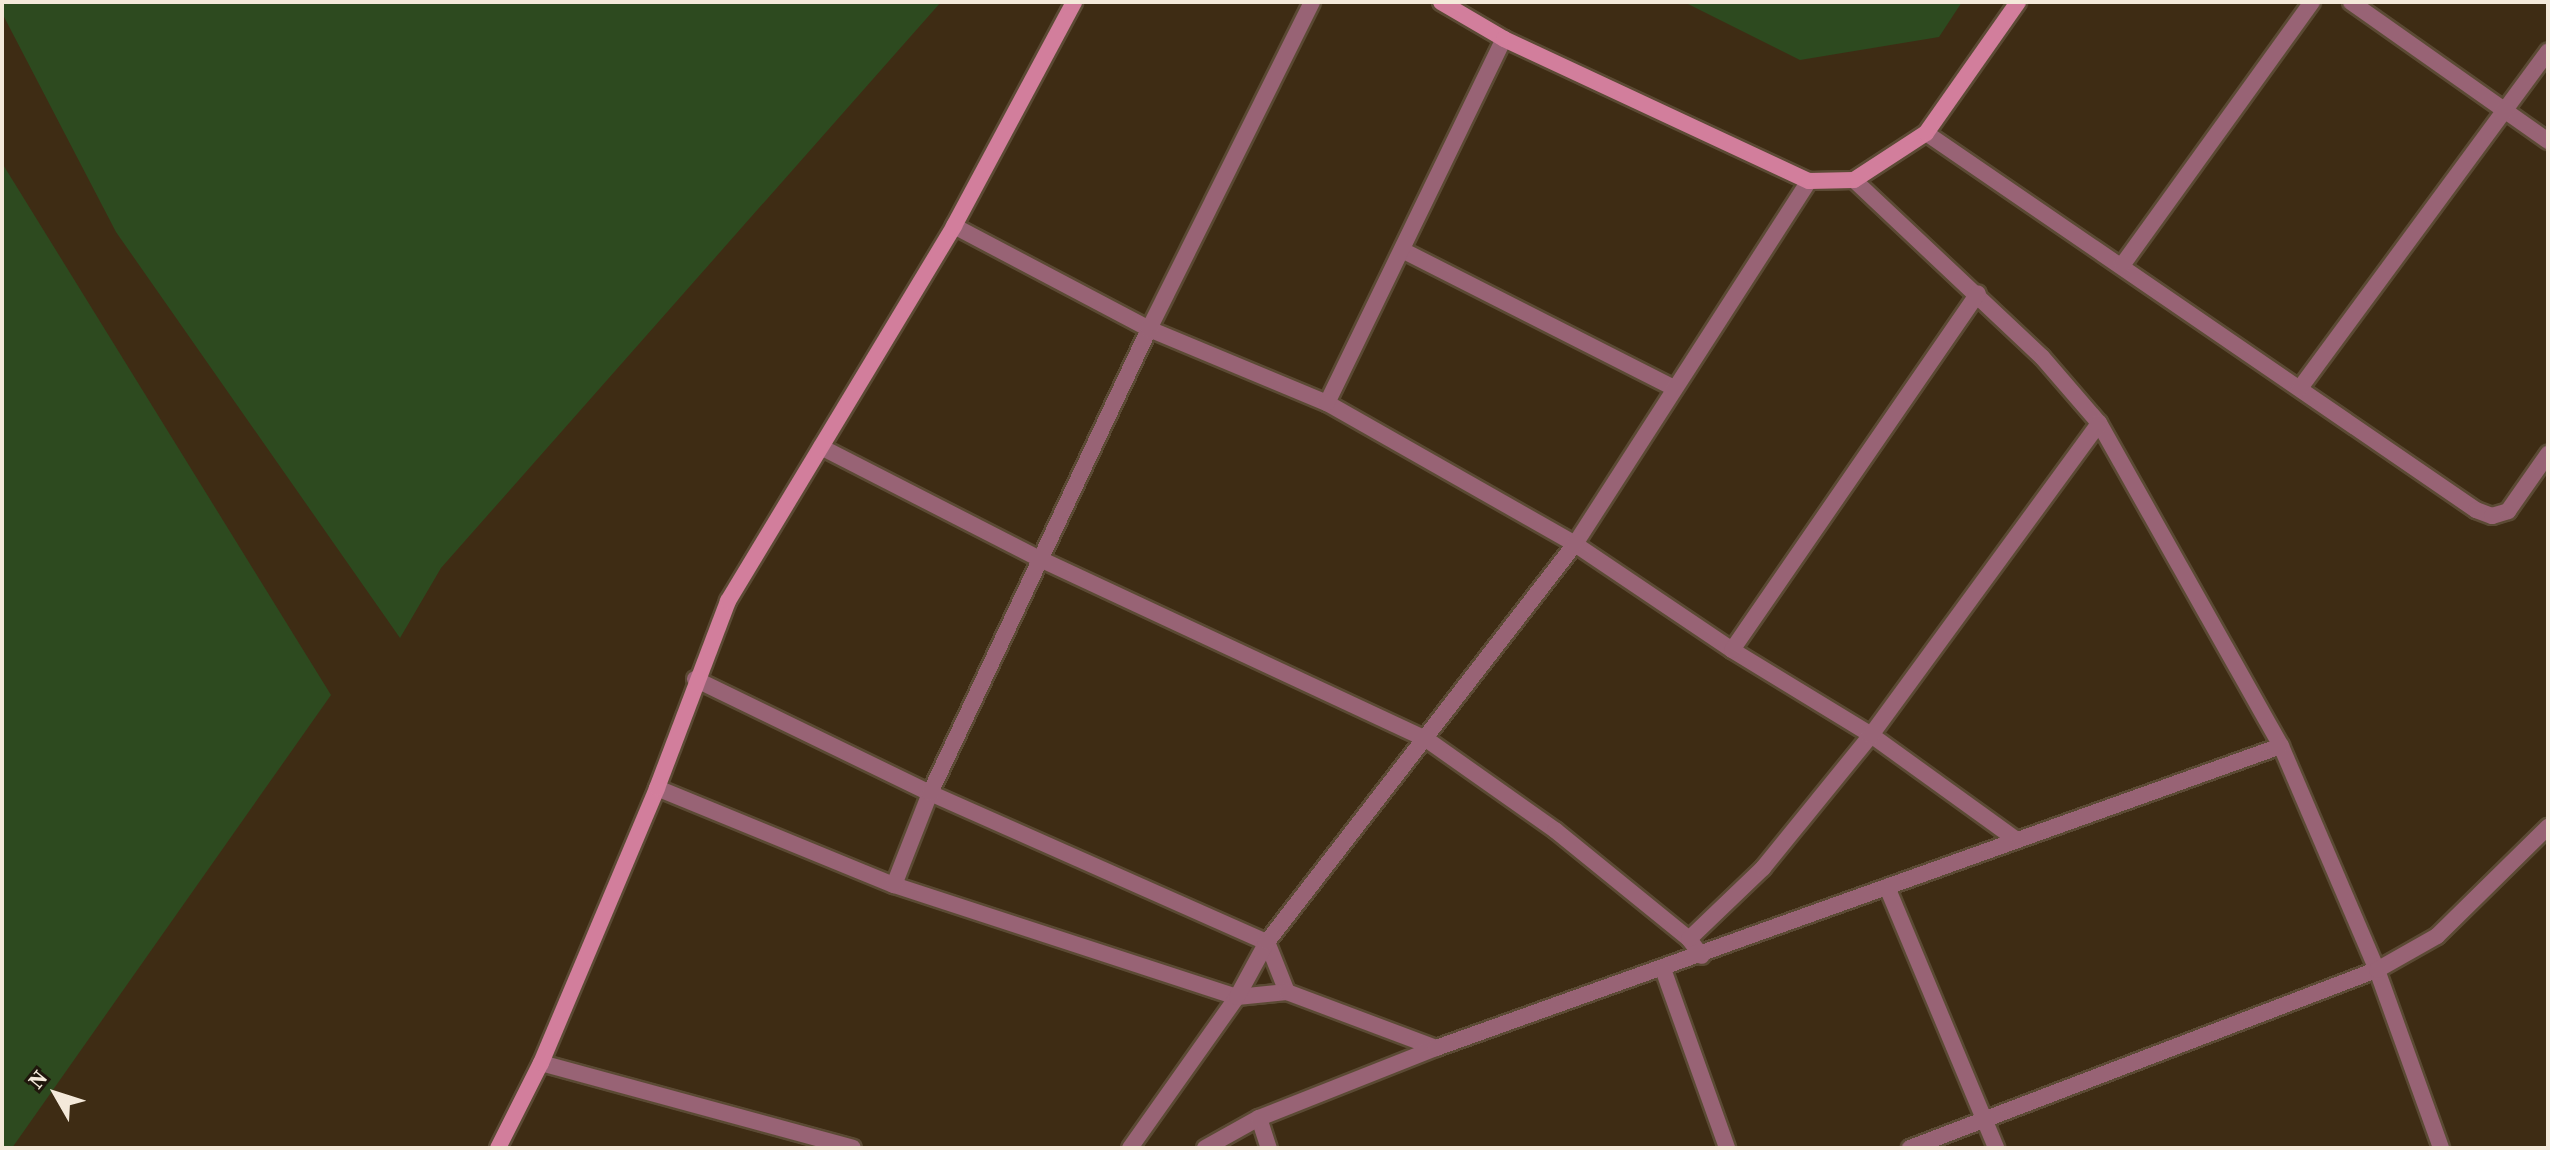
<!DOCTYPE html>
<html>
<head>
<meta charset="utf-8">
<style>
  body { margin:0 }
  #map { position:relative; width:2550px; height:1150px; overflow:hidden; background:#3e2c14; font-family:"Source Serif 4",serif }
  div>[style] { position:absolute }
  .green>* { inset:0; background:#2d4a1f }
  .roads { filter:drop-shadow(2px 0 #5b4a34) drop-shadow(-2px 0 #5b4a34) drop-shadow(0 2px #5b4a34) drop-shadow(0 -2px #5b4a34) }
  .street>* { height:16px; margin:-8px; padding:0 8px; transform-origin:8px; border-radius:8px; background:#986375 }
  .secondary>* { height:16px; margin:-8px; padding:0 8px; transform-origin:8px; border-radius:8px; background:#d27e9c }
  span { translate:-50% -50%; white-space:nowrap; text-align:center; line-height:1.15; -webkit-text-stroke:6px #1f170c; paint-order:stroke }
  .frame { position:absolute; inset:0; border:4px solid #f4e9da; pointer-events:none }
  .north { position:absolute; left:16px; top:1054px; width:80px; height:80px; -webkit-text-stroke:6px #1f170c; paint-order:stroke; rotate:309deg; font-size:22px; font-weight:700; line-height:32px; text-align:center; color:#f4e9da }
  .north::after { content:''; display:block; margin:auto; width:28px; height:36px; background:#f4e9da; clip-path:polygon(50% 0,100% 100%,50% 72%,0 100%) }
</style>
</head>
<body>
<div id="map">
  <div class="green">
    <i style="clip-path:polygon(2px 2px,941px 2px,441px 568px,400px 638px,116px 232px,2px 13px)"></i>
    <i style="clip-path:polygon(1684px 2px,1962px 2px,1939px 37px,1800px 60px)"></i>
    <i style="clip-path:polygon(2px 163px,331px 695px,12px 1148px,2px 1148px)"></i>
  </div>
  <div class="roads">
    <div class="street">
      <i style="left:2351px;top:2px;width:241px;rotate:35.2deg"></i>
      <i style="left:1926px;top:133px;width:667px;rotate:34.43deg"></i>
      <i style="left:2476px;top:510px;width:17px;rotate:21deg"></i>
      <i style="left:2492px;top:516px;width:17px;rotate:-17deg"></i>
      <i style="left:2508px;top:511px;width:70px;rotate:-54.9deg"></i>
      <i style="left:1854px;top:180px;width:258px;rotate:43.3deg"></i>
      <i style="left:2042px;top:357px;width:87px;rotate:49.2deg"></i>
      <i style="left:2099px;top:423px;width:371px;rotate:60.6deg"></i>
      <i style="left:2281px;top:746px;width:244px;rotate:66.8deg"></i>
      <i style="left:2377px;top:970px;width:189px;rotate:70.2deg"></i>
      <i style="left:954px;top:226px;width:221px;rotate:27.8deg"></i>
      <i style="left:1149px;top:329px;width:193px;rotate:22.6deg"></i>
      <i style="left:1327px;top:403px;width:285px;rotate:29.6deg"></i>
      <i style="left:1575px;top:544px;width:189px;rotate:34deg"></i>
      <i style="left:1732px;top:650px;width:163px;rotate:31.4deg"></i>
      <i style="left:1871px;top:735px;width:178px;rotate:35.8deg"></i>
      <i style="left:1402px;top:250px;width:305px;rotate:26.9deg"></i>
      <i style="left:2123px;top:264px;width:323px;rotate:-54.2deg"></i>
      <i style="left:2300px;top:388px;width:418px;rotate:-53.6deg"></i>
      <i style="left:1327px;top:403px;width:405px;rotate:-64.1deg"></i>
      <i style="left:821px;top:447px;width:250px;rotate:27.1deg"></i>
      <i style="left:1044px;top:561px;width:421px;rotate:25deg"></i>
      <i style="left:1426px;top:739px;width:158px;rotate:35.2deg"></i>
      <i style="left:1555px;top:830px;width:173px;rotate:39.1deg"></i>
      <i style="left:1689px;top:939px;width:21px;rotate:53deg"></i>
      <i style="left:1732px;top:650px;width:433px;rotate:-55.4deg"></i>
      <i style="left:695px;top:679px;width:261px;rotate:25.9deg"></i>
      <i style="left:930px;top:793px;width:368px;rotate:23.9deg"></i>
      <i style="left:1267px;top:942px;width:54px;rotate:68.2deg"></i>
      <i style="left:657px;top:788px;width:256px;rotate:22.3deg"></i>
      <i style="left:894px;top:885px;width:361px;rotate:18.1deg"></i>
      <i style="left:1237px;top:997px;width:50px;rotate:-5.7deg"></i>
      <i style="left:1287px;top:992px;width:159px;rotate:20.6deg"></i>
      <i style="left:894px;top:885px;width:99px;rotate:-68.6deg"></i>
      <i style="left:930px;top:793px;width:513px;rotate:-64.73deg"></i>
      <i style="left:1149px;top:329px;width:365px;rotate:-63.5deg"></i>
      <i style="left:1887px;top:887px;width:283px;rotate:67.3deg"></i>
      <i style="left:1689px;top:939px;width:103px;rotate:-43.8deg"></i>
      <i style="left:1763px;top:868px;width:171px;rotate:-50.9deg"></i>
      <i style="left:1871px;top:735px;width:386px;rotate:-53.8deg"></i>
      <i style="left:1663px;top:969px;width:190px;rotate:70.3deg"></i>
      <i style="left:541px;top:1063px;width:323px;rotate:15.2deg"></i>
      <i style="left:1259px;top:1118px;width:32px;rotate:72deg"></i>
      <i style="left:1130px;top:1148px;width:185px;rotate:-54.7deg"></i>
      <i style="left:1237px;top:997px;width:63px;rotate:-61.4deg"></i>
      <i style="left:1267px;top:942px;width:503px;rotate:-52.26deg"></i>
      <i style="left:1575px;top:544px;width:432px;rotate:-57.2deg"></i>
      <i style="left:1205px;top:1148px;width:62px;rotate:-29.1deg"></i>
      <i style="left:1259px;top:1118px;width:190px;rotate:-21.6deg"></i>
      <i style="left:1436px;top:1048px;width:897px;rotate:-19.67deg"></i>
      <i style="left:1910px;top:1148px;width:500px;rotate:-20.9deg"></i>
      <i style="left:2377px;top:970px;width:69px;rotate:-29.5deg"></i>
      <i style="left:2437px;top:936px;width:156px;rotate:-44.5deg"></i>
    </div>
    <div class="secondary">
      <i style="left:1441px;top:2px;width:73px;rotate:30.4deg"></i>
      <i style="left:1504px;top:39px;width:336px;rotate:25deg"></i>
      <i style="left:1809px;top:181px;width:45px;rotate:-1.3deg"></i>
      <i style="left:1854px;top:180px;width:86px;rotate:-33.1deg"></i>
      <i style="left:1926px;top:133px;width:160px;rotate:-54.9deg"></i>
      <i style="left:498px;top:1148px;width:95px;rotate:-63.2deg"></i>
      <i style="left:541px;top:1063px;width:298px;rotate:-67.1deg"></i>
      <i style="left:657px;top:788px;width:200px;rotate:-69.2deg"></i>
      <i style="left:728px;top:601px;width:438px;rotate:-58.9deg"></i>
      <i style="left:954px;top:226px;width:254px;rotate:-61.8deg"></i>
    </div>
  </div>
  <div class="frame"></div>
  <div class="north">N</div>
</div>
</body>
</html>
